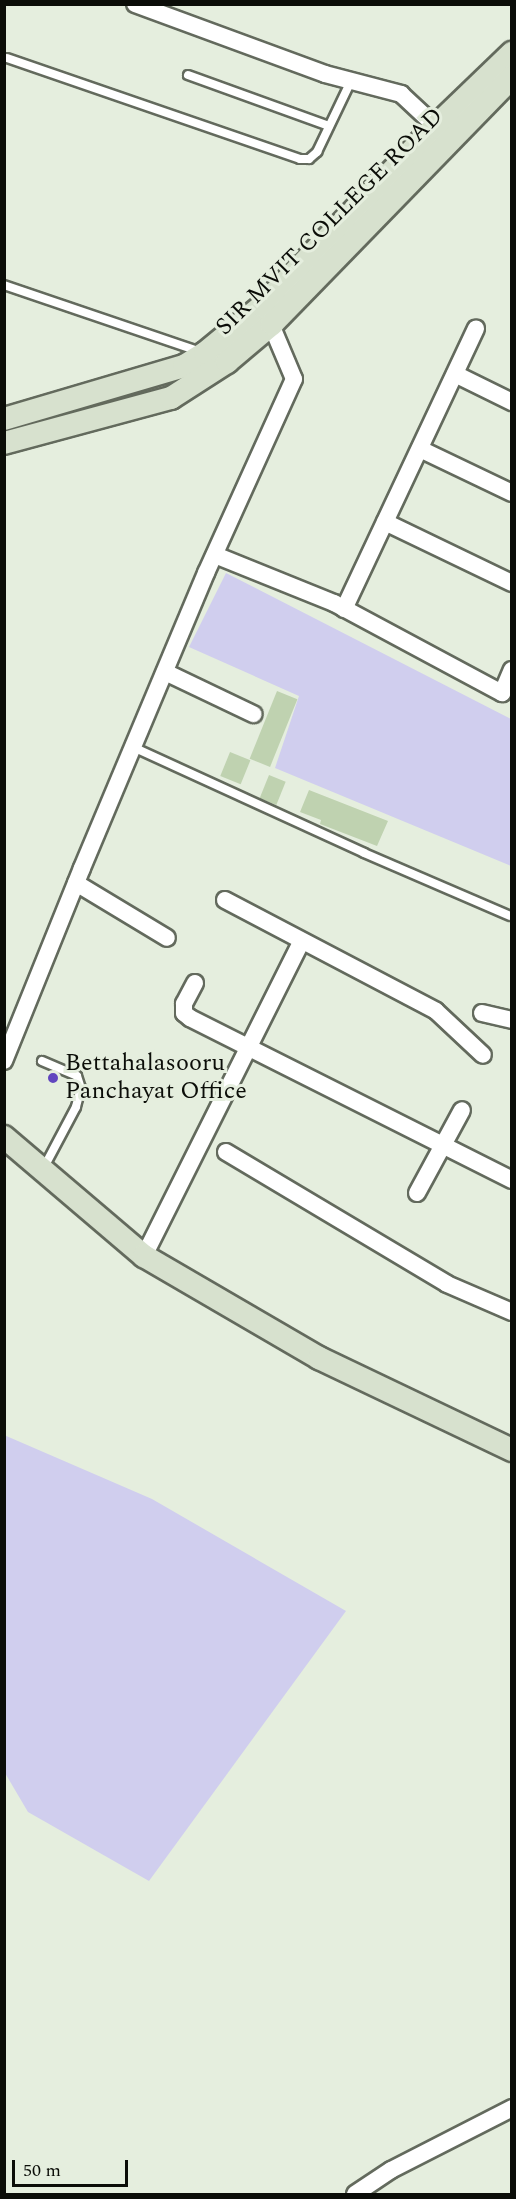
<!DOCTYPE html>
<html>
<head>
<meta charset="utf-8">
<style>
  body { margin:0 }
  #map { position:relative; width:516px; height:2199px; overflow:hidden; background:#e5eede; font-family:Spectral,serif }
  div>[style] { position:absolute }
  .green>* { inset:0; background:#d0ceee }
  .building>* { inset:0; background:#bfd2b0; transform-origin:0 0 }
  .roads { filter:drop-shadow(2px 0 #636a5d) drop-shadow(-2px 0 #636a5d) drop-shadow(0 2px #636a5d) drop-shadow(0 -2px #636a5d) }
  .lane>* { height:8px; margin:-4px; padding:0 4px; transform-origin:4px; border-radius:4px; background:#fff }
  .street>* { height:16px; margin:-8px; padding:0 8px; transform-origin:8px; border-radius:8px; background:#fff }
  .secondary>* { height:22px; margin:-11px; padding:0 11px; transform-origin:11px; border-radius:11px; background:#d7e1ce }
  .dots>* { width:16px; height:16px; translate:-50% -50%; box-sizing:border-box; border:3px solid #e5eede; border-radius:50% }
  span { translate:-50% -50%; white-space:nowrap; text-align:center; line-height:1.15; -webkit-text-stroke:6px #e5eede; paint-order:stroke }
  .street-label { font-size:24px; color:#0b0d08 }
  .poi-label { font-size:24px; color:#0b0d08 }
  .left { translate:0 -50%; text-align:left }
  .frame { position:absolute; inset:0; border:6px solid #0b0d08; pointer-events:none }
  .scale { position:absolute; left:12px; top:2160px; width:116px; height:27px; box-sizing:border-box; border:3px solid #0b0d08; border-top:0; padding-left:8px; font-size:18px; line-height:21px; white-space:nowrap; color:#0b0d08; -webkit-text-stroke:4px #e5eede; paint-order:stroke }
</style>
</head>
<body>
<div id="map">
  <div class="green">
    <i style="clip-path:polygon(226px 573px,511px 719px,511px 866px,275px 768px,299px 696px,189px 647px)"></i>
    <i style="clip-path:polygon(4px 1435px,152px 1499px,346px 1611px,149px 1881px,28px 1812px,5px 1773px)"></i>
  </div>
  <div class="building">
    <i style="left:277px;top:691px;width:22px;height:73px;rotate:22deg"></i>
    <i style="left:230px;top:752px;width:22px;height:26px;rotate:22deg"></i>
    <i style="left:269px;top:775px;width:18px;height:25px;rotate:22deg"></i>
    <i style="clip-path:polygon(309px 790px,388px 821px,377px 846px,320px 824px,321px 820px,300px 812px)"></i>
  </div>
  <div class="roads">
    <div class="lane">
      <i style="left:7px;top:58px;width:310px;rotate:19deg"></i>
      <i style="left:300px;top:159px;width:9px"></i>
      <i style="left:309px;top:159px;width:11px;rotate:-41deg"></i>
      <i style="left:317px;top:152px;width:79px;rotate:-64.4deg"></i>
      <i style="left:188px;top:75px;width:150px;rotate:19.9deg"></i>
      <i style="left:4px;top:285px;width:208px;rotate:18.8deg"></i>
      <i style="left:133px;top:747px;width:254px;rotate:24.6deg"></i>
      <i style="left:364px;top:853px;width:159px;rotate:23.3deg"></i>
      <i style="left:42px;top:1061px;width:38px;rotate:23deg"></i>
      <i style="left:77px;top:1076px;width:13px;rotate:72deg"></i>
      <i style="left:81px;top:1088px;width:20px;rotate:105deg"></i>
      <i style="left:76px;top:1107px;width:70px;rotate:118deg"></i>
    </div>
    <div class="street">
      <i style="left:135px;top:4px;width:202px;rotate:20.2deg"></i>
      <i style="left:325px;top:74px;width:79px;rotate:14.7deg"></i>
      <i style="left:401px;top:94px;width:57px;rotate:42.9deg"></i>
      <i style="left:455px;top:374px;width:64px;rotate:26.2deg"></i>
      <i style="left:420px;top:449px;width:102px;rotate:25.6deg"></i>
      <i style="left:385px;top:522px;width:141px;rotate:25.7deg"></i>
      <i style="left:215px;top:555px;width:128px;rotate:22deg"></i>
      <i style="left:334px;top:603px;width:191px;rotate:28.2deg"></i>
      <i style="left:502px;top:693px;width:25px;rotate:-67deg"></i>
      <i style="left:344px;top:609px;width:310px;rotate:-64.8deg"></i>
      <i style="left:165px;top:672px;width:98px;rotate:25.5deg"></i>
      <i style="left:76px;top:883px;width:106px;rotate:31.1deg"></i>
      <i style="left:225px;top:900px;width:238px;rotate:27.7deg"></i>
      <i style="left:436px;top:1011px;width:64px;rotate:43.1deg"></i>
      <i style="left:195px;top:983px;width:24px;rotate:118deg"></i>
      <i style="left:184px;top:1004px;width:9px;rotate:90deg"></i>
      <i style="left:184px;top:1013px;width:8px;rotate:40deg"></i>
      <i style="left:190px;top:1018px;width:360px;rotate:26.7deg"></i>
      <i style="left:482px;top:1013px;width:31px;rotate:13deg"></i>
      <i style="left:4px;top:1061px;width:208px;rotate:-68deg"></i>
      <i style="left:82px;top:868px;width:320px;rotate:-67.2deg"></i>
      <i style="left:206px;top:573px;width:213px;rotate:-65.6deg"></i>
      <i style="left:294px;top:379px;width:69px;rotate:-112.9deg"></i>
      <i style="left:226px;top:1152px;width:257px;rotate:30.8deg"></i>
      <i style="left:447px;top:1284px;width:71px;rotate:23.3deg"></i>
      <i style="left:417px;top:1193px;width:94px;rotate:-61.5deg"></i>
      <i style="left:144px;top:1256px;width:351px;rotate:-63.4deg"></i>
      <i style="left:355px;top:2194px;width:43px;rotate:-33.7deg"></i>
      <i style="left:391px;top:2170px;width:136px;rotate:-27.1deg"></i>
    </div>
    <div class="secondary">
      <i style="left:4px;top:419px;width:188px;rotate:-16.4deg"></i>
      <i style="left:184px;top:366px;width:25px;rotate:-32deg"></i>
      <i style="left:205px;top:353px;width:74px;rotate:-39.5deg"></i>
      <i style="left:262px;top:306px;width:249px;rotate:-46deg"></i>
      <i style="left:435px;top:127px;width:107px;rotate:-43.9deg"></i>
      <i style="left:4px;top:443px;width:173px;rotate:-15.1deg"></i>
      <i style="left:171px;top:398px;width:67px;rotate:-32.7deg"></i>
      <i style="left:227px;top:362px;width:59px;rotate:-40.2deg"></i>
      <i style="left:272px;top:324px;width:344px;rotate:-45.8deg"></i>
      <i style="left:4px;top:1137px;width:184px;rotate:40.4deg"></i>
      <i style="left:144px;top:1256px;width:203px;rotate:30.2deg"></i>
      <i style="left:319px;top:1358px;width:214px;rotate:25.5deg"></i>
    </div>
  </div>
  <div class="dots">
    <i style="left:53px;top:1078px;background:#6146bf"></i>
  </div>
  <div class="street-label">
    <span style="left:330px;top:222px;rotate:-45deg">SIR MVIT COLLEGE ROAD</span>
  </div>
  <div class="poi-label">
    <span class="left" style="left:65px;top:1078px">Bettahalasooru<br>Panchayat Office</span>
  </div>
  <div class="frame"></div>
  <div class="scale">50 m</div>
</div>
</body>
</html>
